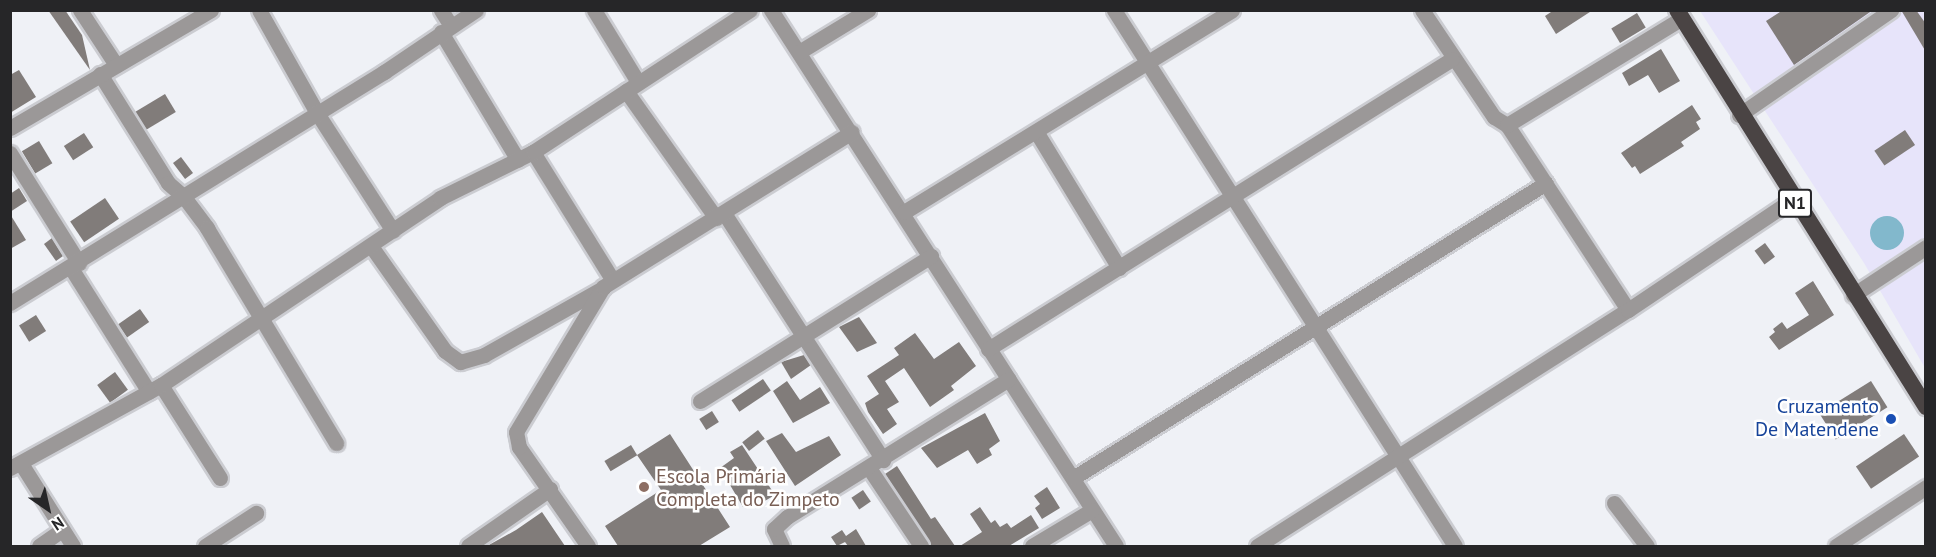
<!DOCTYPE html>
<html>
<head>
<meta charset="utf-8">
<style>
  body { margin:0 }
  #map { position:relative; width:1936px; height:557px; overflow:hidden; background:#eff1f6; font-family:"PT Sans",sans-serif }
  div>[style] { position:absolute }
  .commercial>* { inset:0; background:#e7e4fa }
  .water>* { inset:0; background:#82b8cc }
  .round { border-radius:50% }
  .building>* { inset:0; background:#817c7a; transform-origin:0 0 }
  .roads { filter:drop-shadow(2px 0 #cbccd1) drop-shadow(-2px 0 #cbccd1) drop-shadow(0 2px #cbccd1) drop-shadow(0 -2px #cbccd1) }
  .minor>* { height:15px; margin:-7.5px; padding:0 7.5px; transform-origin:7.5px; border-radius:7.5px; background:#9b9898 }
  .tertiary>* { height:15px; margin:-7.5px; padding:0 7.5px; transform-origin:7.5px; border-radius:7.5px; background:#9b9898 }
  .trunk>* { height:16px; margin:-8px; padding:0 8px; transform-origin:8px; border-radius:8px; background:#4a4444 }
  .dots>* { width:16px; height:16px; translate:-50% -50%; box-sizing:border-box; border:3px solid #fff; border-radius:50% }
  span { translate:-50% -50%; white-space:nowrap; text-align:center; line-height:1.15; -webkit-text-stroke:5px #fff; paint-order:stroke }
  .shield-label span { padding:2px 4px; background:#fff; border:2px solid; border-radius:4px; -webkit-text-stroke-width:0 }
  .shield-label { font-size:18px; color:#262628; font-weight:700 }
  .transit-label { font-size:20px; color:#164399 }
  .right { translate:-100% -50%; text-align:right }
  .education-label { font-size:20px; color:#785e54 }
  .left { translate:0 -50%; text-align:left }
  .frame { position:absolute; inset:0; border:12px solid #262628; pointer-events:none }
  .north { position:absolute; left:18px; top:479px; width:60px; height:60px; -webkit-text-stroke:4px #fff; paint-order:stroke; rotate:146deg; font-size:16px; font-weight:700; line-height:24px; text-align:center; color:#262628 }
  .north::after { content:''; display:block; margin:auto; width:21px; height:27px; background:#262628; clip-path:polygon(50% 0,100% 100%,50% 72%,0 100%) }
</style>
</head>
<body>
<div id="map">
  <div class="commercial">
    <i style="clip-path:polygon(1700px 11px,1925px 11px,1925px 368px,1864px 263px)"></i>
  </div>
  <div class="water">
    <i class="round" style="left:1870px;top:216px;width:34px;height:34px"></i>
  </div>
  <div class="building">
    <i style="clip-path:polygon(48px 10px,65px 10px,82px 35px,90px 70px)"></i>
    <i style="clip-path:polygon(1554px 10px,1593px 10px,1556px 34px,1545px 16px)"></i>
    <i style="clip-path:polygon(1783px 10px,1873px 10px,1794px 65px,1766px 21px)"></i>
    <i style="clip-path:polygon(1901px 10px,1916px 10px,1926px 24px,1926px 52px)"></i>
    <i style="left:1637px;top:13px;width:17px;height:30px;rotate:59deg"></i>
    <i style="clip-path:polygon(1661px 49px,1680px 81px,1659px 93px,1648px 75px,1629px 86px,1622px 73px)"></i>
    <i style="clip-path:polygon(19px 70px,36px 97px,10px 113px,10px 75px)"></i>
    <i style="left:165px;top:94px;width:21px;height:35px;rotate:59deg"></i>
    <i style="clip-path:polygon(1692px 105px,1701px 119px,1696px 122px,1700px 129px,1681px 142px,1684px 146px,1640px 174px,1635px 166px,1632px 168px,1621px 153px)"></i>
    <i style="left:1905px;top:130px;width:18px;height:37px;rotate:56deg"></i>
    <i style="left:84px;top:133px;width:17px;height:24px;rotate:57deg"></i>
    <i style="left:39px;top:141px;width:26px;height:20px;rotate:59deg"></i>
    <i style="left:181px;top:157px;width:20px;height:10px;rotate:53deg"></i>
    <i style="clip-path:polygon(19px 188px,27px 201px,10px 212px,10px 194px)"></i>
    <i style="left:105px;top:198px;width:25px;height:42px;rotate:56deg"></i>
    <i style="clip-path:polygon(10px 214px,26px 240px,10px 249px)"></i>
    <i style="clip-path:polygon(52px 238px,63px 256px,56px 261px,44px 244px)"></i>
    <i style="left:1765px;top:243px;width:17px;height:13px;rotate:54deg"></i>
    <i style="clip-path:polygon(1813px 281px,1834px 315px,1779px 350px,1769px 337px,1775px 332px,1773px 329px,1782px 322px,1787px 329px,1809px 315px,1795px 293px)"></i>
    <i style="left:140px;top:309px;width:16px;height:27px;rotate:55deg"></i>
    <i style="left:36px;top:315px;width:19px;height:20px;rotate:58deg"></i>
    <i style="clip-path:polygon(859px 317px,877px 343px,857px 352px,839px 327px)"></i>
    <i style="clip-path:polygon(915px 333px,934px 359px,959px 342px,976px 366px,951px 386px,954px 390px,930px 407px,904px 368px,885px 381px,899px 402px,887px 409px,897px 424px,883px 434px,868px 412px,865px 403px,879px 394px,867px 376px,899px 355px,894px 348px)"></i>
    <i style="clip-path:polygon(804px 355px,811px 365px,791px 379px,781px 362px)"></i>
    <i style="left:115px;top:372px;width:22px;height:22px;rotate:54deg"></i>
    <i style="left:763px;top:379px;width:14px;height:38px;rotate:56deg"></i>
    <i style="clip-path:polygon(787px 381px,800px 400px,820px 387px,830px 403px,793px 423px,773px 391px)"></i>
    <i style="left:1871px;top:381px;width:31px;height:61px;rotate:58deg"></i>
    <i style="left:712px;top:411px;width:13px;height:15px;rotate:58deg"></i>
    <i style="clip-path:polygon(985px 413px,1000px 441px,989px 449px,992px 455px,977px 464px,968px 450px,937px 468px,921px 448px)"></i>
    <i style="left:758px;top:430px;width:11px;height:20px;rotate:52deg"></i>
    <i style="clip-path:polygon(782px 433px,796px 452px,829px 436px,841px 455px,795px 486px,766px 441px)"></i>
    <i style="clip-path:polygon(670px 434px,730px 527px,699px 546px,618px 546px,605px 526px,661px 490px,637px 455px)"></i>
    <i style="left:1904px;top:434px;width:27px;height:58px;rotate:56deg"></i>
    <i style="left:631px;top:445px;width:12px;height:31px;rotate:59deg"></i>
    <i style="clip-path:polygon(742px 445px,775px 495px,763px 502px,761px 499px,743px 507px,720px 468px,734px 458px,730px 452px)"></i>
    <i style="clip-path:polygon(897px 466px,931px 519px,935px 517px,955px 546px,931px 546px,885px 474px)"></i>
    <i style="clip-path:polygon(1047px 487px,1060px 508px,1042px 519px,1035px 508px,1040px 504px,1034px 496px)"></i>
    <i style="left:863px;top:490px;width:14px;height:14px;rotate:56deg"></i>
    <i style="clip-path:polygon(980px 507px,991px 523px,995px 520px,1000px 527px,1007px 523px,1011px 528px,1031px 515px,1039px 528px,1009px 546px,960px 546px,982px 532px,970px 514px)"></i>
    <i style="clip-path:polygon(542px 512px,565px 546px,487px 546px,516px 530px)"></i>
    <i style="clip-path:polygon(856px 529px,866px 546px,848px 546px,845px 542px,837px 546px,831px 537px,842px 530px,846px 536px)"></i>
  </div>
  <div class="roads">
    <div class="minor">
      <i style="left:80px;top:10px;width:66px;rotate:56.8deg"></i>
      <i style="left:259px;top:10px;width:118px;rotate:60.6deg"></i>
      <i style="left:317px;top:113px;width:140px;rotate:57.2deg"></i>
      <i style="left:441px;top:10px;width:19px;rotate:58deg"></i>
      <i style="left:594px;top:10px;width:84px;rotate:58.6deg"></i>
      <i style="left:771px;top:10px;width:637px;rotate:57.23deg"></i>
      <i style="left:1114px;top:10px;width:635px;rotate:57.54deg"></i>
      <i style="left:1422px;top:10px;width:129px;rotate:56.1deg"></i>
      <i style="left:1494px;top:117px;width:15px;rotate:32deg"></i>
      <i style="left:1507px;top:125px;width:221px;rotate:56.8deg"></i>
      <i style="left:441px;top:32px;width:149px;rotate:59deg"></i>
      <i style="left:799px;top:52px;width:81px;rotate:-31.3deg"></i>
      <i style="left:100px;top:74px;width:128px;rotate:58deg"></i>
      <i style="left:168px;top:183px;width:21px;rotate:41deg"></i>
      <i style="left:184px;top:197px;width:39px;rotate:53deg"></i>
      <i style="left:207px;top:228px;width:251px;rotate:59deg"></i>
      <i style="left:626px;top:91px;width:156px;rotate:54.7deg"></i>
      <i style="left:1739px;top:115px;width:185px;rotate:-34.6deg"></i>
      <i style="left:1507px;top:125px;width:205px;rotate:-31.4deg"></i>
      <i style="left:10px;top:128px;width:233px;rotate:-30.4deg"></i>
      <i style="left:1037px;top:133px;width:158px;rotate:58.7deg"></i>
      <i style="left:533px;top:152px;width:150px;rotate:58.1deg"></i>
      <i style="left:10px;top:153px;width:130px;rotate:57.9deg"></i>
      <i style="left:904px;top:212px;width:385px;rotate:-31.6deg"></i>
      <i style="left:724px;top:213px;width:294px;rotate:57.2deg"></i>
      <i style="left:371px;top:246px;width:128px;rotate:54.8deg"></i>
      <i style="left:445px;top:351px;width:19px;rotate:36deg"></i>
      <i style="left:460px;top:362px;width:25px;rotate:-16deg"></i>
      <i style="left:484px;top:355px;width:137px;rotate:-29.4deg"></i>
      <i style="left:71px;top:268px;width:146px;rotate:57.8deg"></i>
      <i style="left:1853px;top:295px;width:87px;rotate:-33.3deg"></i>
      <i style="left:10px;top:303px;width:440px;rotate:-31.7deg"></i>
      <i style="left:384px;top:72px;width:111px;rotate:-34deg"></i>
      <i style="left:988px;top:349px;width:547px;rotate:-32.01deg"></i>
      <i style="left:161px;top:385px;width:110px;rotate:57.6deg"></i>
      <i style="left:700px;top:401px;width:273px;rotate:-32.1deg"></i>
      <i style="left:22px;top:465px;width:96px;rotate:57.8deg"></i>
      <i style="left:10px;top:468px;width:172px;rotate:-28.8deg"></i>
      <i style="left:161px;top:385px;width:336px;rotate:-33.8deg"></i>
      <i style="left:440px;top:198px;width:104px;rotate:-26.3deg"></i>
      <i style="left:533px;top:152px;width:259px;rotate:-33.2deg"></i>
      <i style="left:869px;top:468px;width:94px;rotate:56.3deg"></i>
      <i style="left:1073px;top:478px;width:557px;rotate:-31.95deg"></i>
      <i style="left:1614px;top:503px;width:54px;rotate:52.5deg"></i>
      <i style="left:39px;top:546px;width:28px;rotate:-35deg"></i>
      <i style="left:205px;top:546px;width:61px;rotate:-32.9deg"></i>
      <i style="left:468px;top:546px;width:100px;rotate:-34.8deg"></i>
      <i style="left:588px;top:546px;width:121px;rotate:-124.9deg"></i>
      <i style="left:519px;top:447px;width:15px;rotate:-101deg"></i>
      <i style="left:516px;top:432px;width:169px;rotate:-59deg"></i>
      <i style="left:603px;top:287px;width:293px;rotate:-31.9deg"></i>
      <i style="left:782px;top:546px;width:19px;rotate:-115deg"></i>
      <i style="left:774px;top:529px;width:18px;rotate:-43deg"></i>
      <i style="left:787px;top:517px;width:261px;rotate:-31.9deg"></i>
      <i style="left:1032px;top:546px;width:70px;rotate:-31deg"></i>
      <i style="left:1257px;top:546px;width:440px;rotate:-32.5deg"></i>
      <i style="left:1628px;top:310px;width:199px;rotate:-33.9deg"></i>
    </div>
    <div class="tertiary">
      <i style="left:1836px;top:546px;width:108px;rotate:-33.2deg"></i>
    </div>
    <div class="trunk">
      <i style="left:1677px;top:10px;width:469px;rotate:57.9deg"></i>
    </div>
  </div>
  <div class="dots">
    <i style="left:1891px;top:419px;background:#1a4fb4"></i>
    <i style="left:644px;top:487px;background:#8d6e63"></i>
  </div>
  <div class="shield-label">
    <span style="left:1795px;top:203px">N1</span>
  </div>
  <div class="transit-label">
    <span class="right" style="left:1879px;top:418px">Cruzamento<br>De Matendene</span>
  </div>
  <div class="education-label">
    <span class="left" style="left:656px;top:488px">Escola Primária<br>Completa do Zimpeto</span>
  </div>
  <div class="frame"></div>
  <div class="north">N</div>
</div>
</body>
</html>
